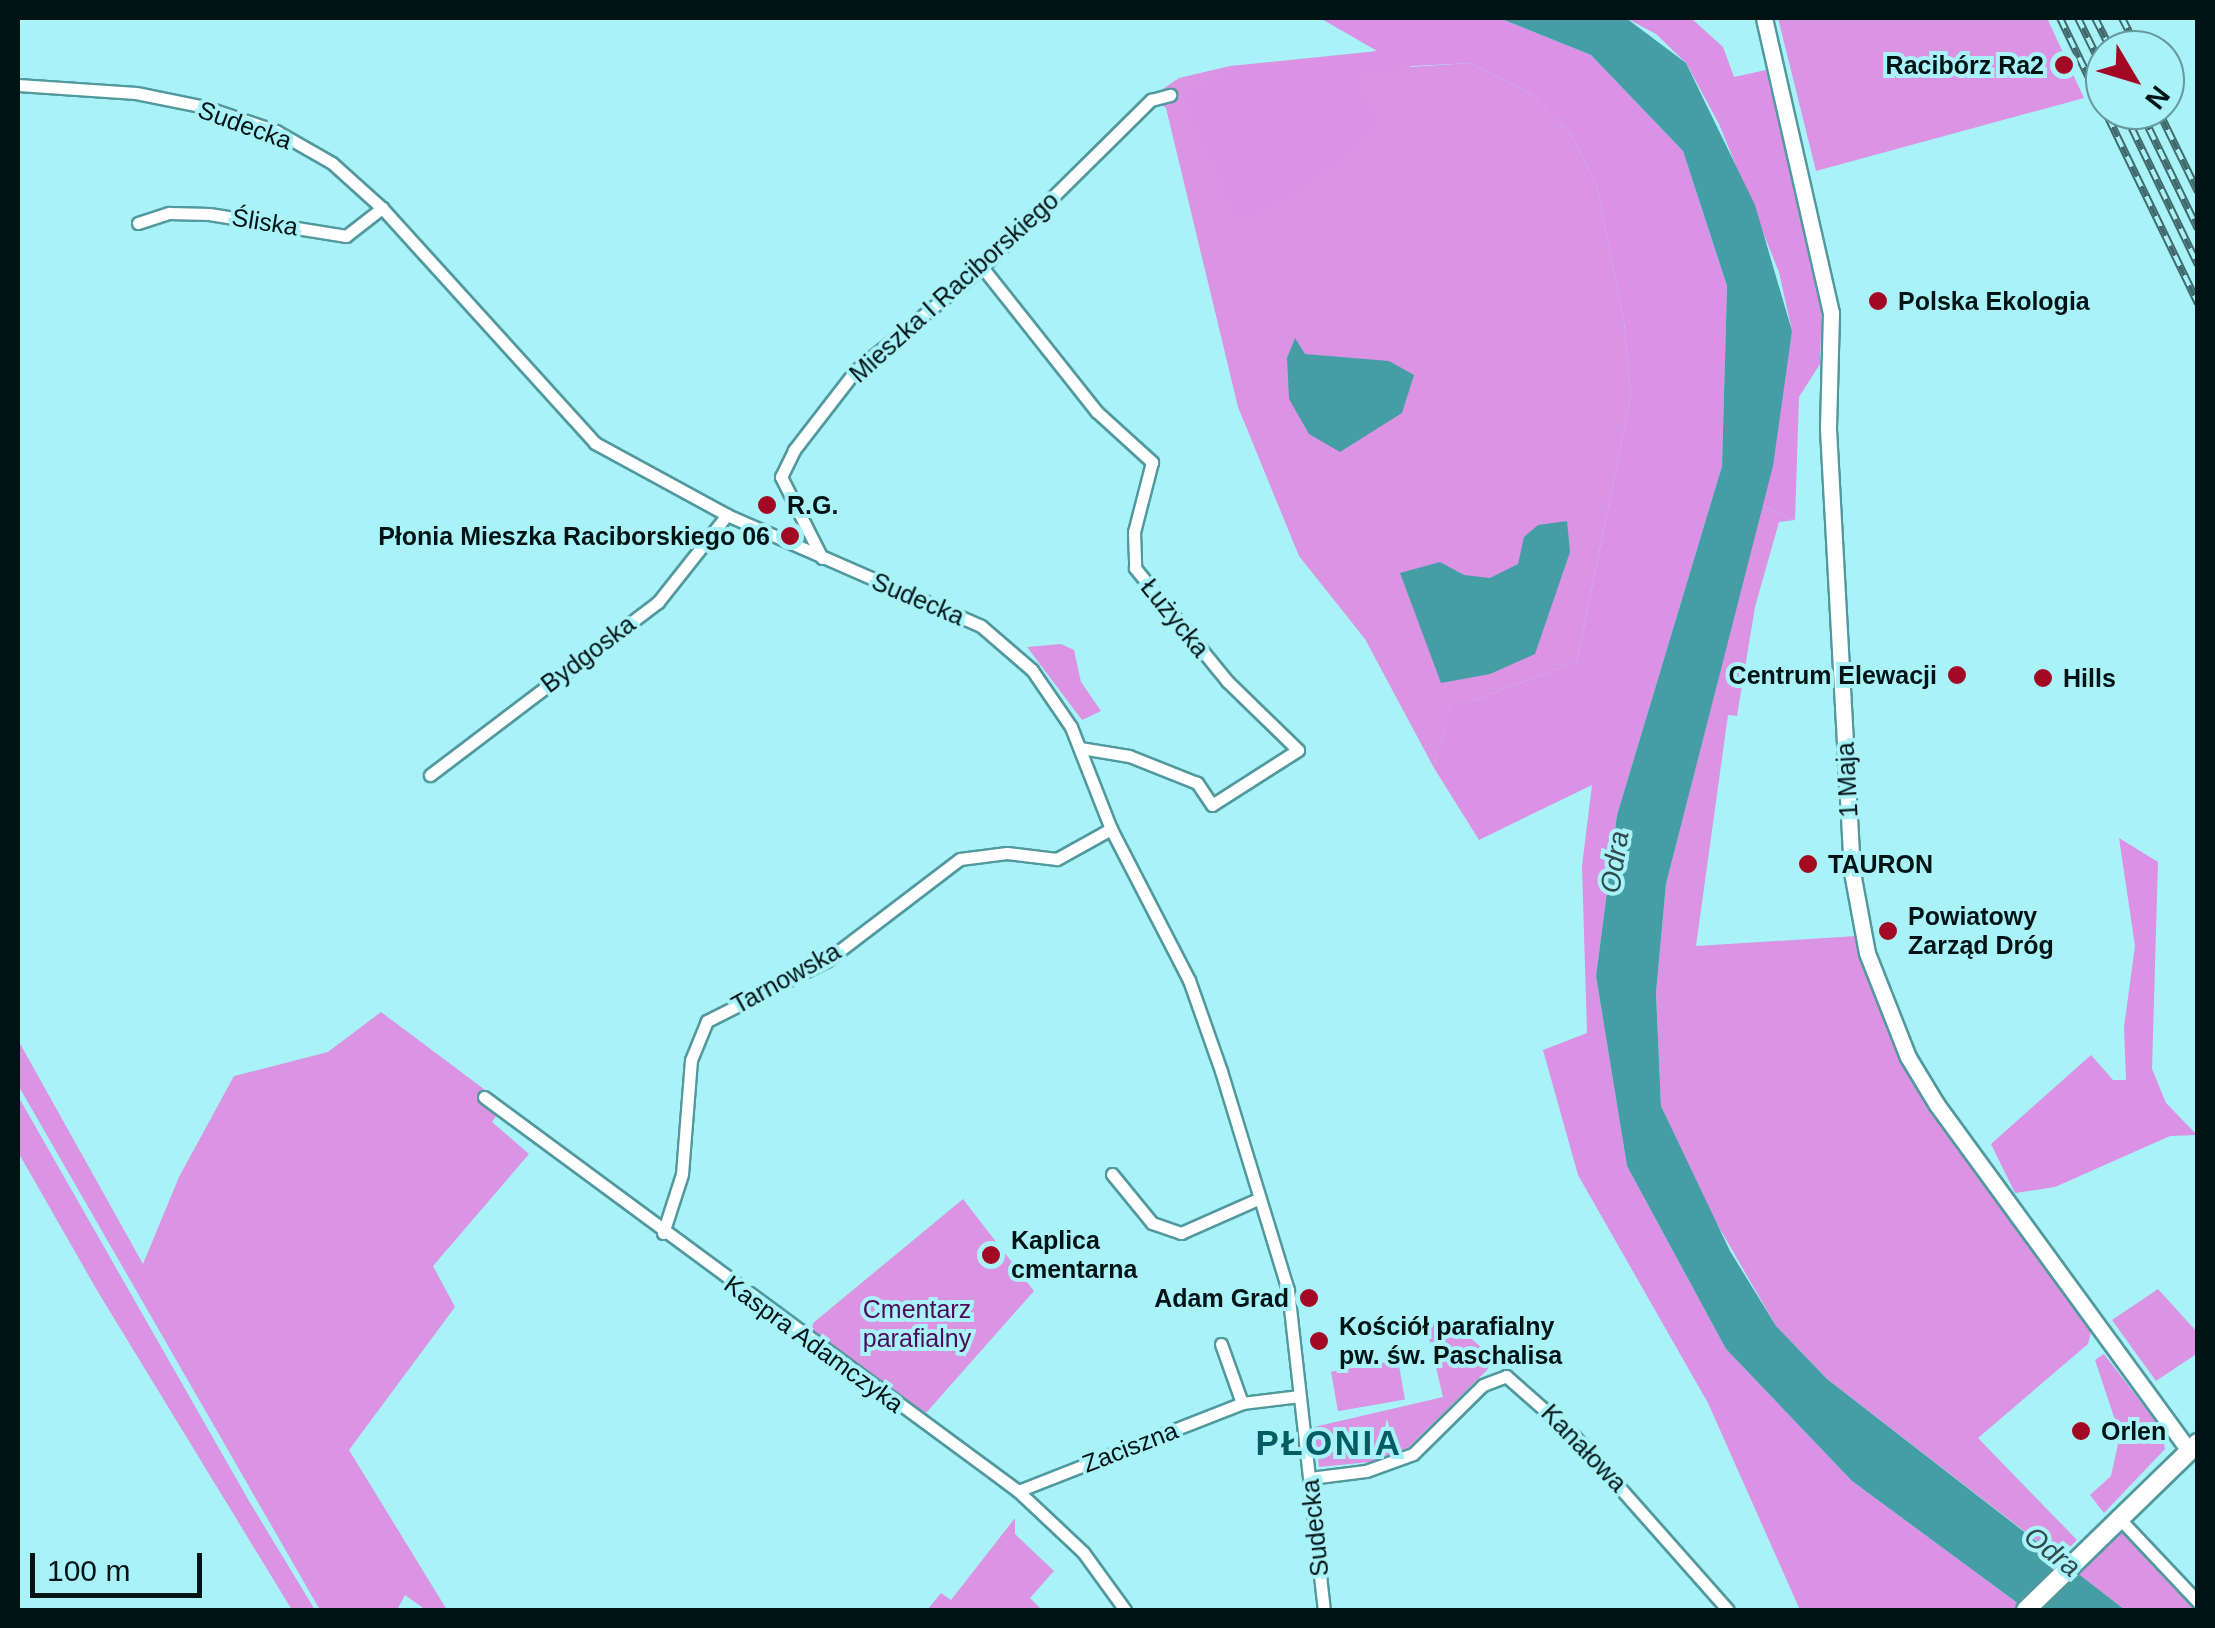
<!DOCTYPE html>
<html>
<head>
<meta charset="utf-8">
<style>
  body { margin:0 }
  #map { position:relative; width:2215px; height:1628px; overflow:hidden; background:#a9f2f8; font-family:Arial,sans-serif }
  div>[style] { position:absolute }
  .green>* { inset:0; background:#da94e3; transform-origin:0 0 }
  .forest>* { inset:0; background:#db91e5 }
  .water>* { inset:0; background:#459ea5 }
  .roads { filter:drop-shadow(2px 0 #51999f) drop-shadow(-2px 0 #51999f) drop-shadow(0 2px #51999f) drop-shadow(0 -2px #51999f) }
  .minor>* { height:11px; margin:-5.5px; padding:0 5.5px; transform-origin:5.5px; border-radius:5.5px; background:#fff }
  .tertiary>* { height:15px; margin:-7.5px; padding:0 7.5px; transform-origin:7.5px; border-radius:7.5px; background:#fff }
  .secondary>* { height:18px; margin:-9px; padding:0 9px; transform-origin:9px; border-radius:9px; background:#fff }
  .rail>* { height:8px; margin-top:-4px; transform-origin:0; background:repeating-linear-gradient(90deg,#a9f2f8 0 11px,#416a6d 0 22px); box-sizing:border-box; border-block:2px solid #416a6d }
  .dots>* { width:28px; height:28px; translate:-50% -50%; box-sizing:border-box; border:5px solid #a9f2f8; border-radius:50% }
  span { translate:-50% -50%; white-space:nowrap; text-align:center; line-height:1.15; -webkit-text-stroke:8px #a9f2f8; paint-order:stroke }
  .poi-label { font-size:25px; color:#001416; font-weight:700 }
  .right { translate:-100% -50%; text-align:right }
  .left { translate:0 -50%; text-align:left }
  .street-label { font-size:25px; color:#001416 }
  .park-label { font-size:25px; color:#4f0a59 }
  .water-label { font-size:28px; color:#2e4a4c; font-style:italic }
  .district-label { font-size:35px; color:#045d63; font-weight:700; letter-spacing:2.5px }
  .frame { position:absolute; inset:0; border:20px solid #001416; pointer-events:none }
  .north { position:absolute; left:2085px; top:30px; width:100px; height:100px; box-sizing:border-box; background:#a9f2f8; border:2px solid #65999e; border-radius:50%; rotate:128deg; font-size:28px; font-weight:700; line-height:40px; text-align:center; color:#001416 }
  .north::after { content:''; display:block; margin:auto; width:35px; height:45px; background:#a40923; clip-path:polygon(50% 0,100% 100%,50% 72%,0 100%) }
  .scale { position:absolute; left:30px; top:1553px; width:172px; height:45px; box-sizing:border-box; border:5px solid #001416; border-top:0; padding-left:12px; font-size:30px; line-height:35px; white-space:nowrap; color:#001416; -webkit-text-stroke:8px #a9f2f8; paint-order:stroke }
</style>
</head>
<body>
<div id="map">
  <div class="green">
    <i style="clip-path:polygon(1778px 18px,2047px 18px,2084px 98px,1816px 171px)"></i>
    <i style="clip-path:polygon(1378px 51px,1411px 67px,1470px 63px,1528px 92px,1572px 135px,1597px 187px,1624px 322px,1631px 395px,1577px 662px,1466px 703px,1453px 700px,1434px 768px,1365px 639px,1299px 556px,1238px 407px,1166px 108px,1151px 97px,1179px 78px,1230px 66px)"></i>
    <i style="clip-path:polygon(1762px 505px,1795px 520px,1779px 522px,1755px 607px,1737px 716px,1728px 715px,1696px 946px,1856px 936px,1903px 1062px,2092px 1328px,2088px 1344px,1978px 1438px,2077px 1540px,2059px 1558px,1827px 1379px,1776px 1326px,1705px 1203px,1661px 1106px,1656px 993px,1666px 884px)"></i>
    <i style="clip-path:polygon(1061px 644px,1074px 650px,1081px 682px,1101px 711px,1082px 720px,1027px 647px)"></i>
    <i style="clip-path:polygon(381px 1012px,504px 1104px,492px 1122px,529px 1154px,433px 1266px,455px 1307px,349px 1450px,447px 1610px,426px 1610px,405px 1595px,397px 1610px,320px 1610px,18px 1085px,18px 1040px,143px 1264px,179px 1177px,234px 1076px,328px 1052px)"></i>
    <i style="clip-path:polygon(18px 1096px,249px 1501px,315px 1610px,292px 1610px,98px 1292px,18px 1152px)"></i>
    <i style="clip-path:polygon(963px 1199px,1034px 1291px,926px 1413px,807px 1328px)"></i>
    <i style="clip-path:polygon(2158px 1289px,2197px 1332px,2198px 1353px,2156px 1381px,2112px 1320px)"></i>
    <i style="clip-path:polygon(1453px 1322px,1495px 1360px,1485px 1372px,1409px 1447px,1380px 1461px,1319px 1467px,1314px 1427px,1443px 1397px,1426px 1325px)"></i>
    <i style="clip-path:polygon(2104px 1354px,2161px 1428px,2165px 1449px,2104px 1513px,2090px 1495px,2111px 1476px,2120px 1435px,2095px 1360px)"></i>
    <i style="left:1398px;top:1360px;width:40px;height:68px;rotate:80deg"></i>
    <i style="clip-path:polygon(1015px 1518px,1015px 1534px,1054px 1571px,1030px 1598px,1042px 1610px,927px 1610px,941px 1593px,951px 1600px)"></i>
    <i style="clip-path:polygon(2129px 1521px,2197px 1595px,2197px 1610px,2125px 1610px,2078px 1574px)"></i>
  </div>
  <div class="forest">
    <i style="clip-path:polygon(1320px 18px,1499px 18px,1591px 55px,1683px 151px,1727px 286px,1722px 466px,1617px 815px,1596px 976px,1627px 1166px,1726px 1349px,1852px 1481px,2027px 1610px,1800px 1610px,1708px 1403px,1578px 1175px,1543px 1050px,1587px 1033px,1582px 866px,1592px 785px,1479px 840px,1434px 768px,1453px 699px,1466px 703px,1577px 662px,1631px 395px,1624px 322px,1597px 187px,1572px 135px,1528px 92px,1470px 63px,1360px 69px,1361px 96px,1376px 125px,1352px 150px,1285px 198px,1238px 219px,1184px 95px,1236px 70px,1377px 51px)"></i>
    <i style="clip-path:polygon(1626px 18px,1691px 18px,1723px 47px,1734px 77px,1766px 70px,1822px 301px,1820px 364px,1799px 397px,1795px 520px,1762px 505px,1792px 331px,1779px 272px,1719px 124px,1686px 63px,1656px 34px)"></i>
    <i style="clip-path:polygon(2119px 838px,2158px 862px,2152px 1069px,2166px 1103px,2197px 1135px,2170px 1136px,2055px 1187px,2015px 1193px,1991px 1144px,2091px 1055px,2113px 1080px,2126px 1080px,2124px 1027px,2135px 946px)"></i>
  </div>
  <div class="water">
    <i style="clip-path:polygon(1499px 18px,1626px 18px,1686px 63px,1755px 205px,1792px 331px,1773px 466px,1666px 884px,1656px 993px,1661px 1106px,1730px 1251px,1776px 1326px,1827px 1379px,2125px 1610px,2027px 1610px,1852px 1481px,1726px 1349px,1627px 1166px,1596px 976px,1617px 815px,1722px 466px,1727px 286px,1683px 151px,1591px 55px)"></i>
    <i style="clip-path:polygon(1295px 338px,1305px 354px,1389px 361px,1414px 375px,1402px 413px,1340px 452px,1309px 434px,1289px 399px,1287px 358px)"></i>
    <i style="clip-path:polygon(1567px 521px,1570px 552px,1535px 654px,1490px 674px,1441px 683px,1400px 573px,1440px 562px,1464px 575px,1490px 578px,1518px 564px,1524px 537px,1538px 525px)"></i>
  </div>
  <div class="roads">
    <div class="minor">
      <i style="left:18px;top:85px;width:118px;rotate:3.9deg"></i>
      <i style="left:136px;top:93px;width:70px;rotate:11.5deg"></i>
      <i style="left:205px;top:107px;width:75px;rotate:18.7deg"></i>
      <i style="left:276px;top:131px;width:64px;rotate:29.7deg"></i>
      <i style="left:332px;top:163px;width:67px;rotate:42deg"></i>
      <i style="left:382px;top:208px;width:317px;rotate:47.8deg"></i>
      <i style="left:595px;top:443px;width:150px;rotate:28.6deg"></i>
      <i style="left:727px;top:515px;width:277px;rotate:23.6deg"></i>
      <i style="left:981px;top:626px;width:67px;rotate:40.8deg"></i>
      <i style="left:1032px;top:670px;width:69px;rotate:55.6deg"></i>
      <i style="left:1071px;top:727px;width:110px;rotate:68.6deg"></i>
      <i style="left:1111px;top:829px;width:170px;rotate:62.7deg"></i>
      <i style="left:1189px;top:980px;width:96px;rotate:70.6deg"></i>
      <i style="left:1221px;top:1071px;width:229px;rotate:73deg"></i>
      <i style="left:1288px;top:1290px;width:322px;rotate:83.6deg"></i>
      <i style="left:138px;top:223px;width:33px;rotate:-18deg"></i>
      <i style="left:169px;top:213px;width:40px;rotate:1.4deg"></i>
      <i style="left:209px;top:214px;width:139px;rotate:9.1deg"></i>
      <i style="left:346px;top:236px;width:46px;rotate:-37.9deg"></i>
      <i style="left:982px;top:267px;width:184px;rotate:51.6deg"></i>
      <i style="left:1096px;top:411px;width:76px;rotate:42.3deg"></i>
      <i style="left:1152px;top:462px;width:72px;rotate:104.4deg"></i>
      <i style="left:1134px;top:532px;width:36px;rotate:88deg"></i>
      <i style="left:1135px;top:568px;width:146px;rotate:50.8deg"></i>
      <i style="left:1227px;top:681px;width:99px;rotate:44.2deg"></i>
      <i style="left:1298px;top:750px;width:102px;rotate:147.4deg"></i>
      <i style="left:1212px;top:805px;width:27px;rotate:-124deg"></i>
      <i style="left:1197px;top:783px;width:73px;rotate:-158.3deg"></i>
      <i style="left:1129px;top:756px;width:50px;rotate:-170.7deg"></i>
      <i style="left:822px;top:558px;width:91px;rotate:-116.8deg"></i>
      <i style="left:781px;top:477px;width:30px;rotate:-64deg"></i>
      <i style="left:794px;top:450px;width:100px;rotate:-52.3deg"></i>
      <i style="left:855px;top:371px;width:164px;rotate:-39.3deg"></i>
      <i style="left:982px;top:267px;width:238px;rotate:-44.7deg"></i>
      <i style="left:1151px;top:100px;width:20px;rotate:-15deg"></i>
      <i style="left:430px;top:775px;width:286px;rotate:-37.2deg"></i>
      <i style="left:658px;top:602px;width:111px;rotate:-51.6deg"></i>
      <i style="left:484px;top:1097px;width:664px;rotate:36.42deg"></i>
      <i style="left:1018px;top:1491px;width:89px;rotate:43.2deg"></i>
      <i style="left:1083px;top:1552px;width:72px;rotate:54.1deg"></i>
      <i style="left:1112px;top:1174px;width:63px;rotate:50.8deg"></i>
      <i style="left:1152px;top:1223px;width:31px;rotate:19deg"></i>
      <i style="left:1181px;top:1233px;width:86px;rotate:-23.9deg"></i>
      <i style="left:663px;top:1233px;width:62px;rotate:-72.1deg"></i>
      <i style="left:682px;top:1174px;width:114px;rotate:-85.5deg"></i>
      <i style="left:691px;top:1060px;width:42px;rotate:-67.7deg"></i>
      <i style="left:707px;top:1021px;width:133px;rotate:-26.8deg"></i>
      <i style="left:826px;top:961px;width:168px;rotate:-37.3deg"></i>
      <i style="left:960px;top:859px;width:47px;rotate:-7.3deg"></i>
      <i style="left:1007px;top:853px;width:50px;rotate:6.8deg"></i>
      <i style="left:1057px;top:859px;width:62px;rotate:-29.1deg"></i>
      <i style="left:1221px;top:1344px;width:63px;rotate:70.4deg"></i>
      <i style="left:1310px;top:1478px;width:56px;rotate:-7.1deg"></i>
      <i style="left:1366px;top:1471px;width:50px;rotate:-19.9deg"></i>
      <i style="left:1413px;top:1454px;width:98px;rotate:-44.6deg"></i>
      <i style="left:1483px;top:1385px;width:25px;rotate:-21deg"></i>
      <i style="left:1506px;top:1376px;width:91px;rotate:41.4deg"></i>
      <i style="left:1574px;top:1436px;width:232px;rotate:48.5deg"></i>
      <i style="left:1018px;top:1491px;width:241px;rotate:-21.4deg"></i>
      <i style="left:1242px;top:1403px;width:58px;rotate:-6.9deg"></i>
      <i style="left:2117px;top:1516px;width:118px;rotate:46.7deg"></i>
    </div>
    <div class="tertiary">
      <i style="left:1764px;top:18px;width:303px;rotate:77.2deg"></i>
      <i style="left:1831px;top:313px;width:116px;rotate:91.5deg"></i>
      <i style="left:1828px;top:429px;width:444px;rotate:86.9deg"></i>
      <i style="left:1852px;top:872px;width:82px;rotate:79.5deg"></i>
      <i style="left:1867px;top:953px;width:112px;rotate:68.5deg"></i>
      <i style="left:1908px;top:1057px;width:56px;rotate:58.9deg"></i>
      <i style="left:1937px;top:1105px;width:428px;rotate:53.9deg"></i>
    </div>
    <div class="secondary">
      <i style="left:2026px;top:1610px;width:240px;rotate:-44.2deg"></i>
    </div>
  </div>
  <div class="rail">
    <i style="left:2060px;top:18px;width:317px;rotate:64.2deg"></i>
    <i style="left:2078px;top:18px;width:61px;rotate:63.9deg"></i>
    <i style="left:2095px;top:18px;width:36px;rotate:63deg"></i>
    <i style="left:2122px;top:18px;width:36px;rotate:63deg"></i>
    <i style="left:2123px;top:110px;width:172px;rotate:64.2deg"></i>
    <i style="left:2140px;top:110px;width:132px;rotate:64deg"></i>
    <i style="left:2158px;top:110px;width:91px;rotate:64deg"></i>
  </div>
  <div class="dots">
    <i style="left:2064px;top:65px;background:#a40923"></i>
    <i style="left:1878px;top:301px;background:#a40923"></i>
    <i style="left:767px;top:505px;background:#a40923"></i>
    <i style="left:790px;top:536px;background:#a40923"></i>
    <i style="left:1957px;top:675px;background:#a40923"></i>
    <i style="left:2043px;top:678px;background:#a40923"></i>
    <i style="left:1808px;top:864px;background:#a40923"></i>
    <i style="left:1888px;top:931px;background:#a40923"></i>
    <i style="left:991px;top:1255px;background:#a40923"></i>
    <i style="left:1309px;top:1298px;background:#a40923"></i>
    <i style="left:1319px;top:1341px;background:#a40923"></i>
    <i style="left:2081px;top:1431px;background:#a40923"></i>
  </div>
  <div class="poi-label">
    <span class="right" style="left:2044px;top:65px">Racibórz Ra2</span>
    <span class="left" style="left:1898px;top:301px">Polska Ekologia</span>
    <span class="left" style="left:787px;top:505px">R.G.</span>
    <span class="right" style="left:770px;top:536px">Płonia Mieszka Raciborskiego 06</span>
    <span class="right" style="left:1937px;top:675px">Centrum Elewacji</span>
    <span class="left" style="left:2063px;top:678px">Hills</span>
    <span class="left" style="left:1828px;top:864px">TAURON</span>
    <span class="left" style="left:1908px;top:931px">Powiatowy<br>Zarząd Dróg</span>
    <span class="left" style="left:1011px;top:1255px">Kaplica<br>cmentarna</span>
    <span class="right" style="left:1289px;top:1298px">Adam Grad</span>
    <span class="left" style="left:1339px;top:1341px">Kościół parafialny<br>pw. św. Paschalisa</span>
    <span class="left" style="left:2101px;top:1431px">Orlen</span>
  </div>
  <div class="street-label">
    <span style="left:245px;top:125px;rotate:20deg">Sudecka</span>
    <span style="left:265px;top:222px;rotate:9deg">Śliska</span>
    <span style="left:954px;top:287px;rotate:-42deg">Mieszka I Raciborskiego</span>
    <span style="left:918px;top:599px;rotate:23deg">Sudecka</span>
    <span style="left:1175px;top:618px;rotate:51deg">Łużycka</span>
    <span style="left:588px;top:654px;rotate:-37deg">Bydgoska</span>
    <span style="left:1847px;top:780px;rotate:-93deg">1 Maja</span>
    <span style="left:786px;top:978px;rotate:-29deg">Tarnowska</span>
    <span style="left:814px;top:1344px;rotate:36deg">Kaspra Adamczyka</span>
    <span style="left:1130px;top:1447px;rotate:-21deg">Zaciszna</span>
    <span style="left:1584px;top:1448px;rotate:46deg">Kanałowa</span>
    <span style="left:1315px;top:1528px;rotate:-96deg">Sudecka</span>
  </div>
  <div class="park-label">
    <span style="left:917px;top:1324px">Cmentarz<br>parafialny</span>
  </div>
  <div class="water-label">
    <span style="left:1615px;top:862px;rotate:-81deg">Odra</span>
    <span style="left:2052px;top:1552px;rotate:38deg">Odra</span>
  </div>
  <div class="district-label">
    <span style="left:1329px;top:1443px">PŁONIA</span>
  </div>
  <div class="frame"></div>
  <div class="north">N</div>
  <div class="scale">100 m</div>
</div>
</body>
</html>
